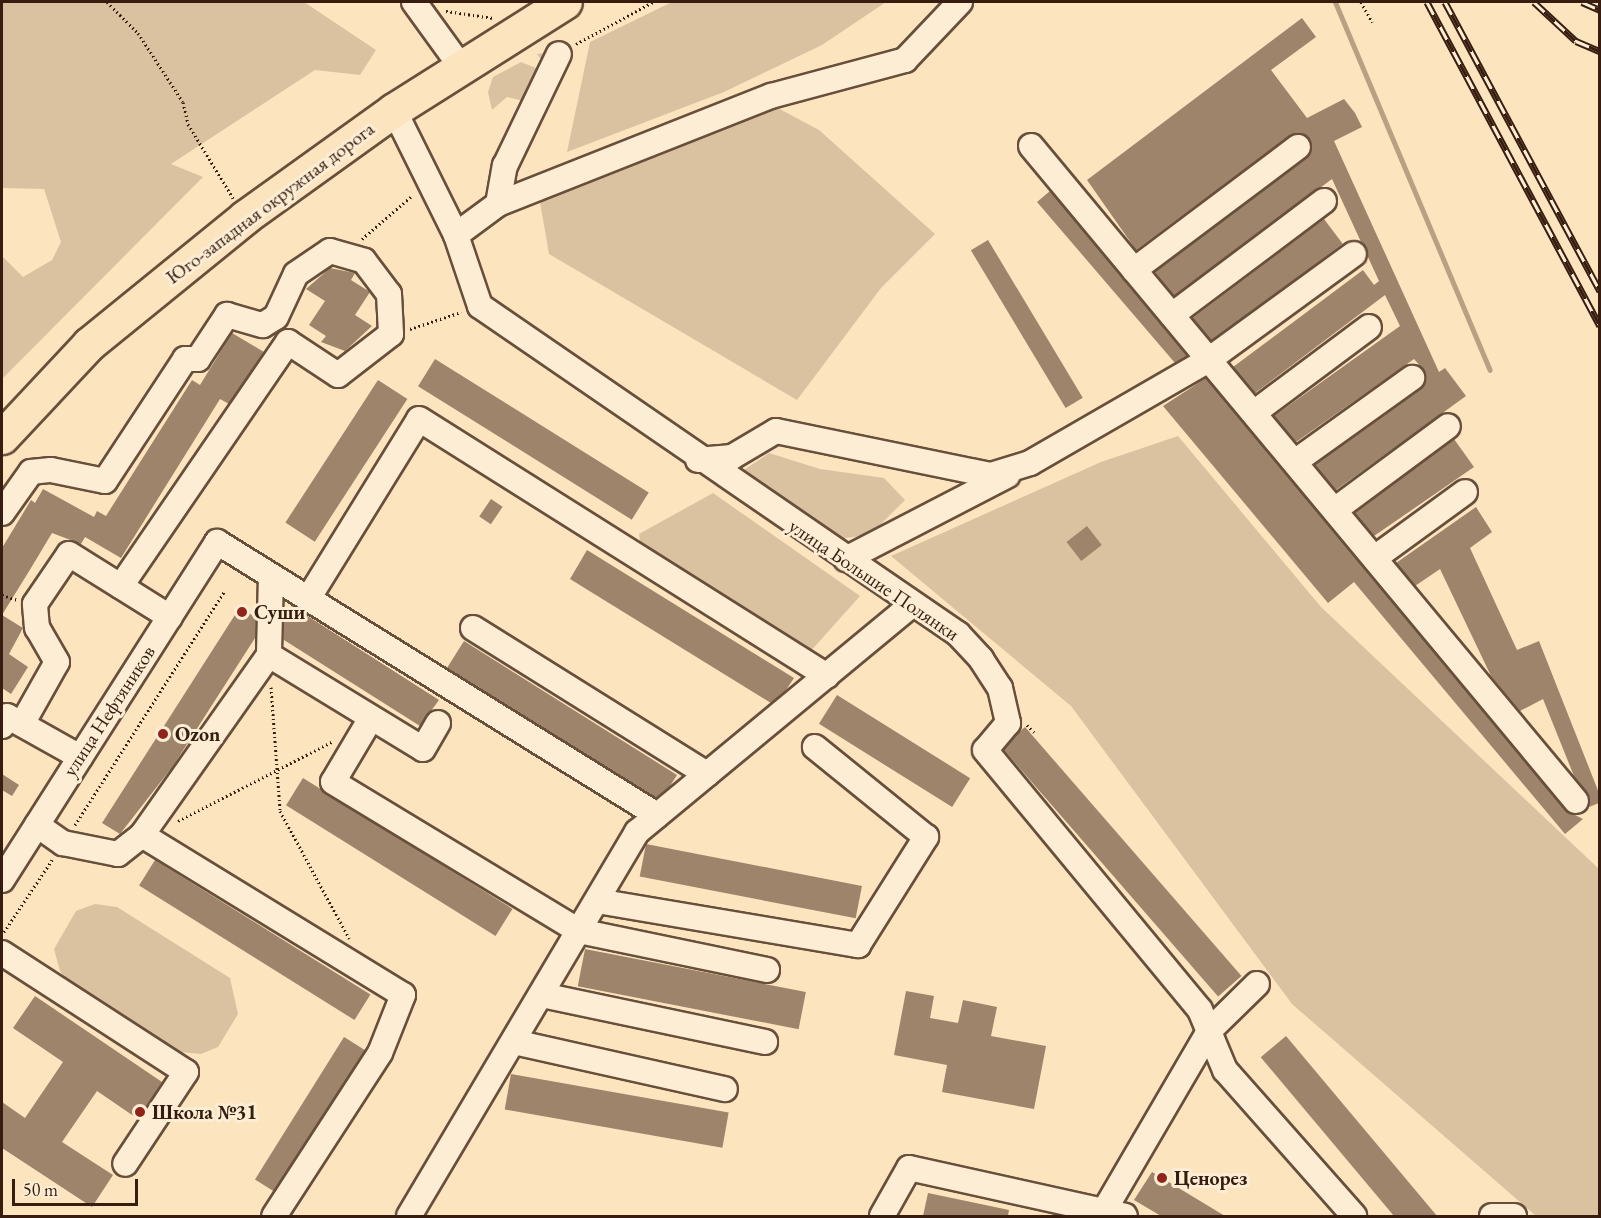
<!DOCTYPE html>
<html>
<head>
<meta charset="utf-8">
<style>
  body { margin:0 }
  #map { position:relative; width:1601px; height:1218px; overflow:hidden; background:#fce4bf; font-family:"EB Garamond",serif }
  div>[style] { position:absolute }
  .green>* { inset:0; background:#dac2a1 }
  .stream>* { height:5px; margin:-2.5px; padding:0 2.5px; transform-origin:2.5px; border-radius:2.5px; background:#b9a083 }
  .building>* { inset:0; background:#9d846b; transform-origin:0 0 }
  .path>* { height:3px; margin-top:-1.5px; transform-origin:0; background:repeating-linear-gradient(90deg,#361d0f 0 1.5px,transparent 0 4.5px) }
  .roads { filter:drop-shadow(2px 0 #684f3b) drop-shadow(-2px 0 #684f3b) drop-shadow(0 2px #684f3b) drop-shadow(0 -2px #684f3b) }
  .minor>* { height:24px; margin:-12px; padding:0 12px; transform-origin:12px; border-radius:12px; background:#fdedd5 }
  .highway>* { height:33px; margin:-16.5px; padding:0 16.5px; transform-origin:16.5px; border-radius:16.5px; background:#fce4bf }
  .rail>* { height:7px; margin-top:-3.5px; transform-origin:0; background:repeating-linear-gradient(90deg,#fdedd5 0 14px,#361d0f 0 28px); box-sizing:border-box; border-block:2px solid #361d0f }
  .dots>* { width:16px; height:16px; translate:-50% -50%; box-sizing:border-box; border:3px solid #fdedd5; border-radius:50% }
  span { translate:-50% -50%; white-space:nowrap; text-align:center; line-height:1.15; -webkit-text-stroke:6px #fdedd5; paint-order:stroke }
  .street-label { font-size:20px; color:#361d0f }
  .poi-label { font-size:20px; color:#361d0f; font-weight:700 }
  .left { translate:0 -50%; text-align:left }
  .frame { position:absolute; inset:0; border:3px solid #361d0f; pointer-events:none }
  .scale { position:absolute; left:12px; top:1179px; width:126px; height:27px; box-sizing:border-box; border:3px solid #361d0f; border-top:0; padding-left:8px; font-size:18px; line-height:21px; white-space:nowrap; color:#361d0f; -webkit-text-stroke:4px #fdedd5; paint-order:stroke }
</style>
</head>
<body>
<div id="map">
  <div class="green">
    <i style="clip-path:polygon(2px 2px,304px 2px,376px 50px,360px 75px,315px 70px,171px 164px,203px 177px,2px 379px,2px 256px,23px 277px,52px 260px,61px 242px,44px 189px,2px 188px)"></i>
    <i style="clip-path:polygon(672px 2px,886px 2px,822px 45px,724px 92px,567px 152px,590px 42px)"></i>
    <i style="clip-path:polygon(546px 53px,524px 101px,507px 97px,492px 110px,488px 92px,493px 77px,521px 62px,538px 69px,542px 61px,537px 54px)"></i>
    <i style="clip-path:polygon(774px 106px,819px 130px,935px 234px,881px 288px,797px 400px,549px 254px,540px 202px)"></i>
    <i style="clip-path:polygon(1178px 436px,1321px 607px,1599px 869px,1599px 1216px,1536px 1216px,1292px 1004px,1071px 706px,891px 556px,1101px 462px)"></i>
    <i style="clip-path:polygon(769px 453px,820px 469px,884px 478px,905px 500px,870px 535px,837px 539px,744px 470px)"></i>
    <i style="clip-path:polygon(713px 493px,860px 596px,809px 653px,641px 549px,639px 534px)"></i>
    <i style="clip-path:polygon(95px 904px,117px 907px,230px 978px,238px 1014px,218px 1047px,201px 1054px,181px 1052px,74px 989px,60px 971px,54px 949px,76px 911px)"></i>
  </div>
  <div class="stream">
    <i style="left:1335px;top:2px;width:399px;rotate:67.2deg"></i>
  </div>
  <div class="building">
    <i style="clip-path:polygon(1302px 18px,1316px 37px,1271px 70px,1307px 118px,1344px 99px,1355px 113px,1362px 127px,1334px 141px,1439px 372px,1445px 368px,1466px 396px,1336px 490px,1315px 465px,1420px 390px,1423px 369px,1414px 359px,1296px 442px,1274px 416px,1400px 326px,1385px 295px,1255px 393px,1233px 367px,1363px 270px,1374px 285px,1379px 281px,1332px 179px,1174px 296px,1155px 272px,1307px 158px,1309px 138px,1289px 136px,1136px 250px,1087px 180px)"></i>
    <i style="clip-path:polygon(1050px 191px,1123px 279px,1187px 356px,1175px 363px,1037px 202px)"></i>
    <i style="left:1324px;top:219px;width:31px;height:165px;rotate:53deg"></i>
    <i style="left:988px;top:240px;width:184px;height:20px;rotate:59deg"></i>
    <i style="clip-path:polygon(330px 268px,355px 273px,351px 280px,370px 292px,355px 315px,372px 326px,345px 351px,321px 342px,326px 336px,309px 325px,325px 301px,306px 289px)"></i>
    <i style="clip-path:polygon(232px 333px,264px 352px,229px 404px,220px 399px,121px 558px,85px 537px,81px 544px,52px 533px,31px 568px,2px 615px,23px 628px,9px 654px,28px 667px,11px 694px,2px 688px,2px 548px,31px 500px,35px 503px,43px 489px,94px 517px,97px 511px,106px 516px,192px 380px,200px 385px)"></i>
    <i style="left:435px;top:359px;width:252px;height:32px;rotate:32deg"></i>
    <i style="clip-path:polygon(1206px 378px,1565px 810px,1583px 819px,1565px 834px,1354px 582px,1328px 603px,1163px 406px)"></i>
    <i style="left:378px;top:380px;width:35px;height:170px;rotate:33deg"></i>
    <i style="clip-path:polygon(1454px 439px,1474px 467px,1374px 536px,1355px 513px)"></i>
    <i style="left:491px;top:499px;width:14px;height:21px;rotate:34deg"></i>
    <i style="clip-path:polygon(1476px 507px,1492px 532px,1470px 548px,1517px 650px,1539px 641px,1599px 793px,1599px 803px,1589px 807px,1590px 798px,1574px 776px,1543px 699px,1520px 711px,1491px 676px,1440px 569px,1415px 586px,1396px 563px)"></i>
    <i style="left:1087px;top:526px;width:24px;height:26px;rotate:52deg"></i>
    <i style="clip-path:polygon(587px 550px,794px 678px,786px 690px,771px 703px,570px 579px)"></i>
    <i style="clip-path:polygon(292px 606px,439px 700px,420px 726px,284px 640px,284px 619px)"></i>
    <i style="clip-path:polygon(240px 607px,256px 618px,255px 638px,173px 766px,120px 834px,102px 823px)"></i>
    <i style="clip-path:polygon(464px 641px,677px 775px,670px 786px,656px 798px,447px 668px)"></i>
    <i style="left:837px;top:695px;width:157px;height:34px;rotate:32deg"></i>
    <i style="left:1025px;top:727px;width:330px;height:31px;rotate:49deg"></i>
    <i style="clip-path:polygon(2px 774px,19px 785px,12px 796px,2px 790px)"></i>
    <i style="left:303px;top:778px;width:247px;height:32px;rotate:32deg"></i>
    <i style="left:646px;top:844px;width:220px;height:33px;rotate:11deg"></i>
    <i style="left:155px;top:860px;width:254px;height:30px;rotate:32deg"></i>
    <i style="left:585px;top:949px;width:225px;height:38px;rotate:11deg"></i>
    <i style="clip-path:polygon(906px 991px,934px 996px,930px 1018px,958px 1023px,963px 1000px,997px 1007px,991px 1036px,1046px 1046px,1034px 1109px,942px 1092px,947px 1065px,894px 1055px)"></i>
    <i style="clip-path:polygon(35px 996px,162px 1082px,138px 1119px,97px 1091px,62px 1142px,113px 1175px,92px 1207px,2px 1148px,2px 1102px,25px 1118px,63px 1062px,13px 1028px)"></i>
    <i style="left:1286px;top:1036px;width:234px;height:33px;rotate:50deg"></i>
    <i style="left:344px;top:1037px;width:25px;height:168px;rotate:32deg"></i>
    <i style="left:511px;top:1074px;width:221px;height:36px;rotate:10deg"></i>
    <i style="clip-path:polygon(1152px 1172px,1162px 1178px,1225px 1216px,1161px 1216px,1134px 1200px)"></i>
    <i style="clip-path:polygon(928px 1193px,1009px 1210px,1008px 1216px,923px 1216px)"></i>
  </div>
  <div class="path">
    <i style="left:107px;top:2px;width:44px;rotate:45deg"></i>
    <i style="left:138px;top:33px;width:82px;rotate:56.9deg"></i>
    <i style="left:183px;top:102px;width:23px;rotate:77deg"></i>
    <i style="left:188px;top:124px;width:87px;rotate:58.7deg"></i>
    <i style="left:1361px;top:2px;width:23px;rotate:61deg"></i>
    <i style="left:446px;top:11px;width:48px;rotate:8.5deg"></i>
    <i style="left:576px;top:44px;width:88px;rotate:-28.6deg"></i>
    <i style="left:362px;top:239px;width:67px;rotate:-40.8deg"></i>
    <i style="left:410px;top:329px;width:54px;rotate:-18.4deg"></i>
    <i style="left:2px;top:595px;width:16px;rotate:18deg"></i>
    <i style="left:271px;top:687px;width:124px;rotate:85.8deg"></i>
    <i style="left:280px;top:811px;width:145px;rotate:61.5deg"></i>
    <i style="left:1027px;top:725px;width:10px;rotate:45deg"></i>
    <i style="left:178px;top:821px;width:173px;rotate:-27.2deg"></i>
    <i style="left:75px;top:825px;width:277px;rotate:-57.4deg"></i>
    <i style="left:4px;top:932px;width:87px;rotate:-56.3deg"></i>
  </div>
  <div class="roads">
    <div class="minor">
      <i style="left:414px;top:2px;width:80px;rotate:54.1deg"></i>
      <i style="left:394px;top:110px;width:140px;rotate:63.6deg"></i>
      <i style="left:456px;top:235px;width:75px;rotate:71.3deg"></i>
      <i style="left:480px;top:306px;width:580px;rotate:34.46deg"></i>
      <i style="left:958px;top:634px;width:34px;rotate:47deg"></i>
      <i style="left:981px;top:659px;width:35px;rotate:57deg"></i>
      <i style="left:1000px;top:688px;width:36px;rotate:77deg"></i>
      <i style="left:1008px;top:723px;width:35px;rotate:130deg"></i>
      <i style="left:985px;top:750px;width:337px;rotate:50.4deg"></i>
      <i style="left:1200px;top:1010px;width:65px;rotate:67.4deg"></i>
      <i style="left:1225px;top:1070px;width:195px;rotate:48.5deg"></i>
      <i style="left:1031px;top:146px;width:852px;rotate:50.24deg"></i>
      <i style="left:498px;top:204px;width:39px;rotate:-80deg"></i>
      <i style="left:505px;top:166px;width:124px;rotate:-64.3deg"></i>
      <i style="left:456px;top:235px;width:52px;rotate:-36.4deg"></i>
      <i style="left:498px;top:204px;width:294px;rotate:-21.6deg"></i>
      <i style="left:771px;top:96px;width:139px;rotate:-15deg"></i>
      <i style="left:905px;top:60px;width:80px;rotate:-46.5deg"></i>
      <i style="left:1134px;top:270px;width:205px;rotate:-36.9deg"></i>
      <i style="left:1172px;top:315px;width:190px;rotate:-36.9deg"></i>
      <i style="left:1255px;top:412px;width:142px;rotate:-36.7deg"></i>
      <i style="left:698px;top:460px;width:34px;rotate:-5deg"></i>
      <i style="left:732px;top:457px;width:51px;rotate:-30.6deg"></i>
      <i style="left:776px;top:431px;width:219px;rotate:11.6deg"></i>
      <i style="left:991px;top:475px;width:41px;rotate:-17.1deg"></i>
      <i style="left:1030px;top:463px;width:208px;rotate:-30deg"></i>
      <i style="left:1210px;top:359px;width:178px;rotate:-36.1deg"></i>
      <i style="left:1296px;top:461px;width:143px;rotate:-35.6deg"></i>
      <i style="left:1336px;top:509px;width:139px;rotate:-36.5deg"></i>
      <i style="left:2px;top:513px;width:50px;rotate:-54.7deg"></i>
      <i style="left:31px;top:472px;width:20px;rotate:-6deg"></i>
      <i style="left:51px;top:470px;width:55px;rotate:11.5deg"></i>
      <i style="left:105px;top:481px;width:146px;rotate:-56.7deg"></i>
      <i style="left:185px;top:359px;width:13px"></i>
      <i style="left:198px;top:359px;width:53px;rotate:-56.6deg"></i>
      <i style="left:227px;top:315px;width:37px;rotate:16deg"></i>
      <i style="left:263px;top:325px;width:15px;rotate:-32deg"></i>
      <i style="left:276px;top:317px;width:47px;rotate:-65.1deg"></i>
      <i style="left:296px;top:274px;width:41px;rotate:-34.1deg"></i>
      <i style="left:330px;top:251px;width:35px;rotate:16deg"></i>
      <i style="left:364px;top:261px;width:41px;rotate:52.9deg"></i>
      <i style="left:389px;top:294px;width:40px;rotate:87.1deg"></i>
      <i style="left:391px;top:334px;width:67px;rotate:142.3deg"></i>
      <i style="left:338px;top:375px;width:60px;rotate:-146.6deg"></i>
      <i style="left:288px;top:342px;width:296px;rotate:124.4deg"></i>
      <i style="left:1376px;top:557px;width:110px;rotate:-36.1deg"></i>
      <i style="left:846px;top:559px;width:182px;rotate:-27.4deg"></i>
      <i style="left:271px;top:576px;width:79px;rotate:91.5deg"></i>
      <i style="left:269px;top:655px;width:180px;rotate:31.4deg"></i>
      <i style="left:423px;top:749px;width:30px;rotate:-60deg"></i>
      <i style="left:308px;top:599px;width:211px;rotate:-58.3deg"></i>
      <i style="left:419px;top:419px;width:482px;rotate:32.2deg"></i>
      <i style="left:473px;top:628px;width:276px;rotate:32deg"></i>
      <i style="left:269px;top:655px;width:220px;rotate:125.2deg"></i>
      <i style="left:142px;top:835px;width:306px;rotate:31.5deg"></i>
      <i style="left:403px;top:995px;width:62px;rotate:111.6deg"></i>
      <i style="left:380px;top:1053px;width:194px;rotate:123deg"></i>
      <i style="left:371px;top:718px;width:74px;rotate:120.7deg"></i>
      <i style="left:333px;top:782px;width:288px;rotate:31.2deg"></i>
      <i style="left:579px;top:931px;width:192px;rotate:11.7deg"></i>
      <i style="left:22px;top:724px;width:71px;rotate:-60.6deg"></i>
      <i style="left:57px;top:662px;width:39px;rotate:-120deg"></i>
      <i style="left:37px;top:628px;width:24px;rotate:-95deg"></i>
      <i style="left:35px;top:604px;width:60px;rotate:-55.8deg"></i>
      <i style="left:69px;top:554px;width:119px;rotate:32deg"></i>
      <i style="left:2px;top:726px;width:11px;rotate:-63deg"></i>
      <i style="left:7px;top:716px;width:84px;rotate:29.3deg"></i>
      <i style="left:37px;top:825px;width:32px;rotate:35deg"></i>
      <i style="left:63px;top:843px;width:56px;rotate:11.3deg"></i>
      <i style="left:118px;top:854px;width:31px;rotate:-38deg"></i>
      <i style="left:2px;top:880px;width:401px;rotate:-57.5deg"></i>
      <i style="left:217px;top:542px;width:518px;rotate:31.82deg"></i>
      <i style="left:597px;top:901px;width:265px;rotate:9.6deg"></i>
      <i style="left:858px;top:945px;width:128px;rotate:-57.8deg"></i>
      <i style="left:926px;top:837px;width:143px;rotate:-141deg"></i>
      <i style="left:2px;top:953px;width:219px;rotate:32.9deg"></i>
      <i style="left:186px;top:1072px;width:110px;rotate:123.5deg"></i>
      <i style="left:542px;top:995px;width:228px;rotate:11.9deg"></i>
      <i style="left:514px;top:1042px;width:216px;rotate:12.6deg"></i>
      <i style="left:1104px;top:1211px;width:208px;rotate:-59.7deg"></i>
      <i style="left:1209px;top:1031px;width:67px;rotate:-44.4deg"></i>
      <i style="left:409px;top:1216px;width:447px;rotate:-59.3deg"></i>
      <i style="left:637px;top:832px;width:358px;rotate:-39.6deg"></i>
      <i style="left:882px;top:1216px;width:55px;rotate:-60.6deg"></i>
      <i style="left:909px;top:1168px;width:221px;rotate:12.5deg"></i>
      <i style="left:1492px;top:1216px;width:22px"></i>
    </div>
    <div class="highway">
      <i style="left:2px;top:437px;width:127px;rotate:-46.9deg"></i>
      <i style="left:89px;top:344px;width:201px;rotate:-39.1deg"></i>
      <i style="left:245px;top:217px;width:183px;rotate:-35.7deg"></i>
      <i style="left:394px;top:110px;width:202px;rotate:-32.3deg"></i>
    </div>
  </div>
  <div class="rail">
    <i style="left:1427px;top:2px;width:367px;rotate:61.9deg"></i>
    <i style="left:1445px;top:2px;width:328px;rotate:61.8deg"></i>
    <i style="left:1534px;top:2px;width:57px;rotate:42.9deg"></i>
    <i style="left:1576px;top:41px;width:26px;rotate:23deg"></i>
    <i style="left:1582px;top:2px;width:20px;rotate:24deg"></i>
  </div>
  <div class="dots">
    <i style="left:242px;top:612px;background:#8f2418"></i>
    <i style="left:163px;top:734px;background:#8f2418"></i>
    <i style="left:140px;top:1112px;background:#8f2418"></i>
    <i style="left:1162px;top:1178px;background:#8f2418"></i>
  </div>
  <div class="street-label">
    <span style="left:270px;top:203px;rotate:-37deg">Юго-западная окружная дорога</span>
    <span style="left:874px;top:580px;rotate:34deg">улица Большие Полянки</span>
    <span style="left:109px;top:711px;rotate:-57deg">улица Нефтяников</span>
  </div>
  <div class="poi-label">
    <span class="left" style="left:254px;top:612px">Суши</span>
    <span class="left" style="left:175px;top:734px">Ozon</span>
    <span class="left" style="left:152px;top:1112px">Школа №31</span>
    <span class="left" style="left:1174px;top:1178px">Ценорез</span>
  </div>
  <div class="frame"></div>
  <div class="scale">50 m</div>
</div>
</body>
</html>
